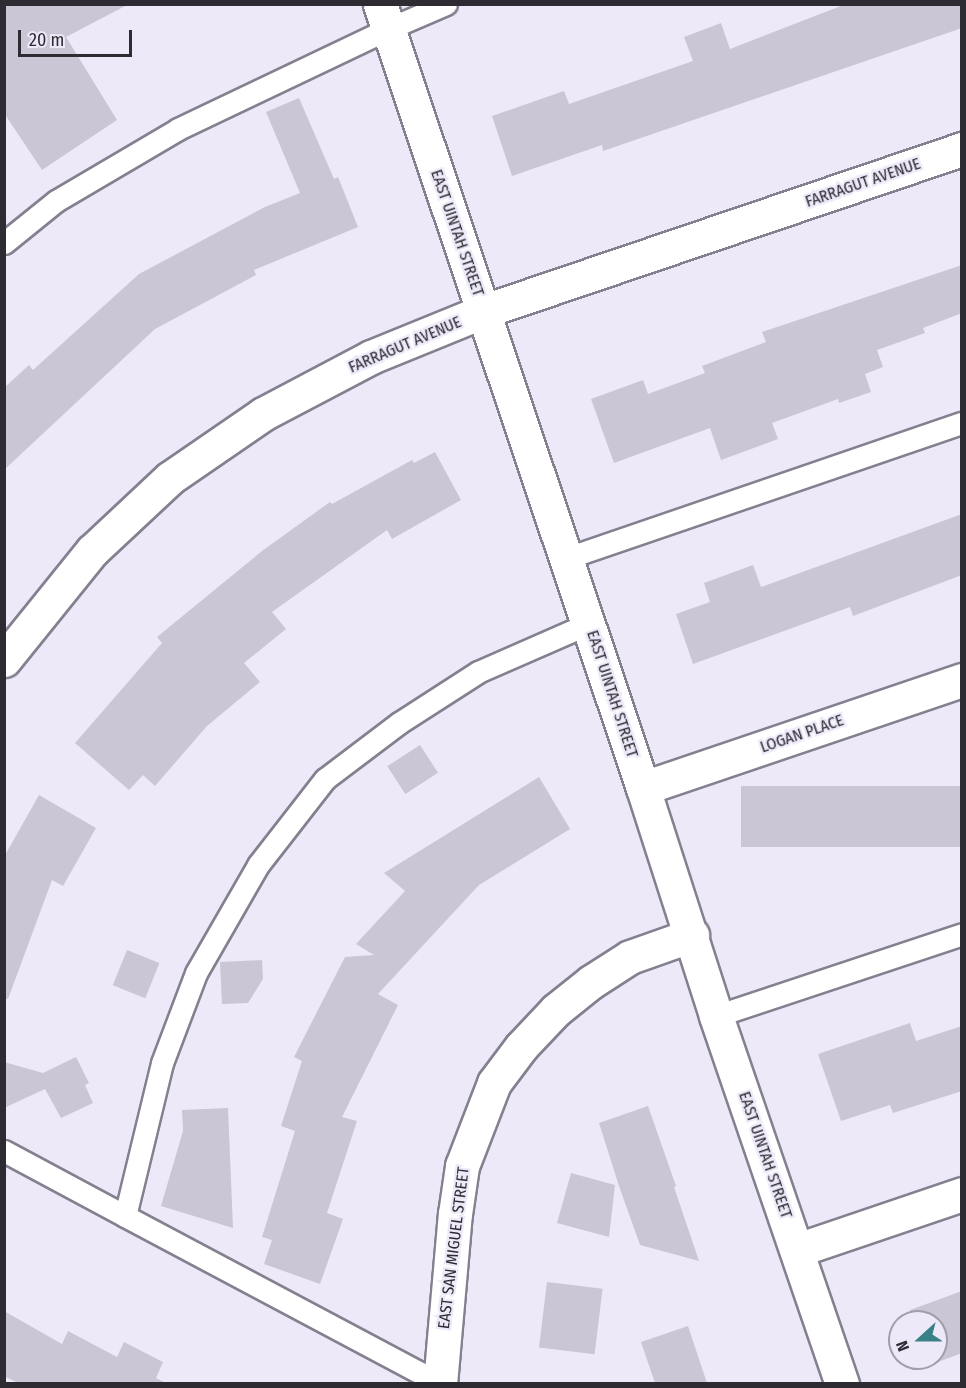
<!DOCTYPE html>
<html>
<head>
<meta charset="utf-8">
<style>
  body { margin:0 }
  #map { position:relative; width:966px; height:1388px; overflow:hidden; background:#ede9f9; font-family:"Fira Sans Condensed",sans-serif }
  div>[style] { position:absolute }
  .building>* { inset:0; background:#cac6d6; transform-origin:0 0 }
  .roads { filter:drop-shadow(2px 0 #84808f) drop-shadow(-2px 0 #84808f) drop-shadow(0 2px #84808f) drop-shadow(0 -2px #84808f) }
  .lane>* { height:21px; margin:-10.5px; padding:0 10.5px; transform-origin:10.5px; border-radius:10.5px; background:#fff }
  .street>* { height:33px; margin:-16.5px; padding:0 16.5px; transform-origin:16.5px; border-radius:16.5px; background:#fff }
  .secondary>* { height:33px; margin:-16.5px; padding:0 16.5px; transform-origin:16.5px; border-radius:16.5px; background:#fff }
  span { translate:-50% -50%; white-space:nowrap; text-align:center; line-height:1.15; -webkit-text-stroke:4.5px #ede9f9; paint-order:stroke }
  .street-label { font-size:16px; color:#2e2c32 }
  .frame { position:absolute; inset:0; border:6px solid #2e2c32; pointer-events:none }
  .north { position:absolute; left:888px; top:1310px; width:60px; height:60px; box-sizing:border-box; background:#ede9f9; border:2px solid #a19da9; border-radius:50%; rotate:249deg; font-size:16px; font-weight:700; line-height:24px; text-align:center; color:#2e2c32 }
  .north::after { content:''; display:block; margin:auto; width:21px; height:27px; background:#398187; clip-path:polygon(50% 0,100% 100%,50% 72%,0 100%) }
  .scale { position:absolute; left:18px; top:30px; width:114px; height:27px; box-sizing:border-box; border:3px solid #2e2c32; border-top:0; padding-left:8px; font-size:18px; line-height:21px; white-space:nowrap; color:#2e2c32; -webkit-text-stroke:4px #ede9f9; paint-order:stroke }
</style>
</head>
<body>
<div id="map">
  <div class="building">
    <i style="clip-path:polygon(4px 4px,129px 4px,66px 37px,117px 120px,42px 170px,4px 113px)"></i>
    <i style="clip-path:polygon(846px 4px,962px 4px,962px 28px,603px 151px,602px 145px,512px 176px,492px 116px,564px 91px,569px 104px,693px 61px,684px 37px,721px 23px,730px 49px)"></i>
    <i style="clip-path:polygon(299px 98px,334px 179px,338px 177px,358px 227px,254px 270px,256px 275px,155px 329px,4px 470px,4px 388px,29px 365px,33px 370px,139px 274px,265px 207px,300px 193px,266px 112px)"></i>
    <i style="clip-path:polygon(962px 265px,962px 313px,923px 328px,925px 333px,877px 350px,883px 367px,865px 374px,871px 392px,839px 403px,838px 399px,772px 423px,778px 439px,721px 460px,710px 428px,614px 463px,591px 399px,643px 380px,648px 394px,705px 373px,702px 366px,766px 342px,762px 332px)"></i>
    <i style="clip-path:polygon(435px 452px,461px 500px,392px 539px,387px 530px,272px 612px,286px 629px,244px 663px,260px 682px,207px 726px,155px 786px,143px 775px,129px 790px,75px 743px,162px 643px,157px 637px,262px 551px,330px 502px,332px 504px,412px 460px,414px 463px)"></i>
    <i style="clip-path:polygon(962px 514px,962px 575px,853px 616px,850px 607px,693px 664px,676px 614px,710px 602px,704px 583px,753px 565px,761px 587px)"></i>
    <i style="left:420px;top:745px;width:33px;height:39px;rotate:57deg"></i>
    <i style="clip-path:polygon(539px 777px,570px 829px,479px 885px,378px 994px,398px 1005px,342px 1117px,357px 1121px,327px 1213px,343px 1219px,320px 1284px,264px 1264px,272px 1240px,262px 1237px,295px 1131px,281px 1126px,302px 1061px,294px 1057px,345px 957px,374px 955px,356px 944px,405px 891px,384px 873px)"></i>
    <i style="left:962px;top:786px;width:61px;height:221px;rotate:90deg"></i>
    <i style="clip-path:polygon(39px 795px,96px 828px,63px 886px,52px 880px,8px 999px,4px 998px,4px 857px)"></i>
    <i style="left:127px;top:950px;width:35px;height:38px;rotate:22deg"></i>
    <i style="clip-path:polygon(262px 960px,263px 979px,248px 1003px,222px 1004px,220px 962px)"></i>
    <i style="clip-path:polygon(910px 1023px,916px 1041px,962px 1026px,962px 1091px,893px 1113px,890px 1105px,841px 1121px,818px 1054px)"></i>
    <i style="clip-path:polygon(76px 1057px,89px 1083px,85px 1085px,93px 1103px,61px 1118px,45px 1089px,4px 1108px,4px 1062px,43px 1073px)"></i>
    <i style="clip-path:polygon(648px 1106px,676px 1186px,674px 1187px,699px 1261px,640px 1245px,619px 1186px,599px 1123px)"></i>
    <i style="clip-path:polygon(228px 1108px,233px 1228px,161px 1206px,183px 1131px,182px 1110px)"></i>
    <i style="clip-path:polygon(571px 1173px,615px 1185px,609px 1237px,557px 1223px)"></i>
    <i style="left:547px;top:1282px;width:56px;height:66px;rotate:7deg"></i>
    <i style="clip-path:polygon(962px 1291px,962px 1353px,930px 1365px,928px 1358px,936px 1358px,936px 1322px,914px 1322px,910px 1310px)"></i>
    <i style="clip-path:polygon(4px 1311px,62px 1344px,68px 1331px,117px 1357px,124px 1342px,163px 1362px,156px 1378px,166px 1383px,18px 1383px,4px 1376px)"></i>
    <i style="clip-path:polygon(688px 1326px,707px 1383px,655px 1383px,641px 1342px)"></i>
  </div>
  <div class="roads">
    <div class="lane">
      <i style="left:4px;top:243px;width:67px;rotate:-38.9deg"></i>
      <i style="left:56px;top:201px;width:142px;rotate:-30.5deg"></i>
      <i style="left:178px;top:129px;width:233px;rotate:-25.5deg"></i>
      <i style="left:388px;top:29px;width:63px;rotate:-23.3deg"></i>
      <i style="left:567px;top:558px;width:417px;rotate:-18.9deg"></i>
      <i style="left:716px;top:1016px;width:259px;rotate:-18.4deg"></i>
      <i style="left:4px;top:1151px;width:137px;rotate:28.2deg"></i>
      <i style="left:125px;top:1216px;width:157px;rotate:-76.4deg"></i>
      <i style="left:162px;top:1063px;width:96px;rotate:-69.3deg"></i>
      <i style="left:196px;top:973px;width:125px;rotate:-60.1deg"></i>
      <i style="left:258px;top:865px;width:109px;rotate:-52.1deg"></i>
      <i style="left:325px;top:779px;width:93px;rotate:-37.1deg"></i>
      <i style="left:399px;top:723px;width:94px;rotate:-32.8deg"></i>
      <i style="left:478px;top:672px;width:120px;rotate:-23.6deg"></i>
      <i style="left:125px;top:1216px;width:358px;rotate:28deg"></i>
    </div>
    <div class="street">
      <i style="left:4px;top:660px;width:140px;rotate:-51.1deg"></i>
      <i style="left:92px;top:551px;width:107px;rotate:-43.1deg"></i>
      <i style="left:170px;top:478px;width:113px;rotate:-34.5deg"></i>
      <i style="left:263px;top:414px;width:122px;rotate:-27.8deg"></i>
      <i style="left:371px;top:357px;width:122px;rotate:-22.2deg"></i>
      <i style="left:484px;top:311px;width:505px;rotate:-18.72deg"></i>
      <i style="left:643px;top:788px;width:337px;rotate:-18.7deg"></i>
      <i style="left:797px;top:1250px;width:174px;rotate:-18.7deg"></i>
      <i style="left:440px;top:1384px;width:171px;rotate:-85deg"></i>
      <i style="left:455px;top:1214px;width:49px;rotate:-81.7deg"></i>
      <i style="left:462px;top:1166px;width:89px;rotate:-68.9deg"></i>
      <i style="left:494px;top:1083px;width:45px;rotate:-53.1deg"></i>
      <i style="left:521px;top:1047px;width:51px;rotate:-46.6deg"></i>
      <i style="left:556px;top:1010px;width:45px;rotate:-38.7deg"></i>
      <i style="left:591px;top:982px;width:46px;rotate:-32.7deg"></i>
      <i style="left:630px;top:957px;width:66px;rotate:-19.5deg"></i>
    </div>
    <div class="secondary">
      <i style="left:380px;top:4px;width:827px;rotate:71.46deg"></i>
      <i style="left:643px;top:788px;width:239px;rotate:72.2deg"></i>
      <i style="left:716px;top:1016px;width:389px;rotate:71.1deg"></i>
    </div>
  </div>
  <div class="street-label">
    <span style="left:863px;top:183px;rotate:-19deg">FARRAGUT AVENUE</span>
    <span style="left:457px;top:233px;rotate:71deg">EAST UINTAH STREET</span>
    <span style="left:405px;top:345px;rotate:-23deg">FARRAGUT AVENUE</span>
    <span style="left:612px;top:694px;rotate:72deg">EAST UINTAH STREET</span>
    <span style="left:802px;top:734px;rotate:-19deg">LOGAN PLACE</span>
    <span style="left:765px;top:1155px;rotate:71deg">EAST UINTAH STREET</span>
    <span style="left:454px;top:1248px;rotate:-83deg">EAST SAN MIGUEL STREET</span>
  </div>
  <div class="frame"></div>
  <div class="north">N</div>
  <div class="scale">20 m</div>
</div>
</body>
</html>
